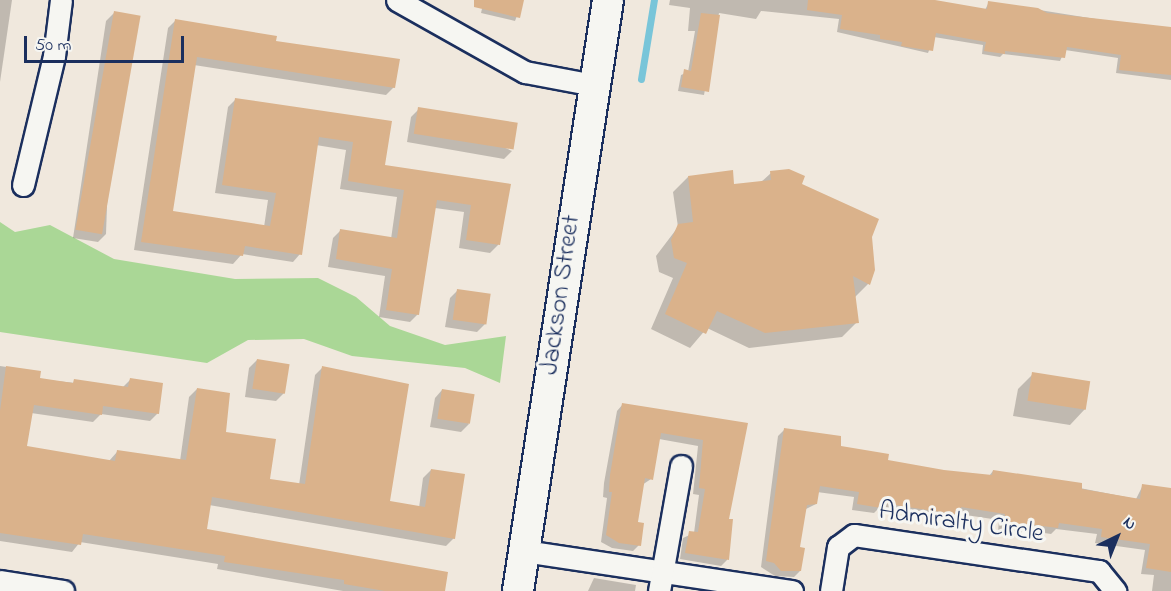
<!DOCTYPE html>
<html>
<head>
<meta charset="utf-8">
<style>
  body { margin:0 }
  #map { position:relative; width:1171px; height:591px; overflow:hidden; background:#f0e8dd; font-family:"Indie Flower",sans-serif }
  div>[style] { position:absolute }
  .green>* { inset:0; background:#aad796 }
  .shadow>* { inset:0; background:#0003 }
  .stream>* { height:7px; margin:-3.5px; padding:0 3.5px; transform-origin:3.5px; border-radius:3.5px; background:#79c5d9 }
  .building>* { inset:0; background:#dab28b; transform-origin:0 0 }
  .roads { filter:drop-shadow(2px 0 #1b2f5e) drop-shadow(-2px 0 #1b2f5e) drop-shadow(0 2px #1b2f5e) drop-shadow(0 -2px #1b2f5e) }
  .minor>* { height:21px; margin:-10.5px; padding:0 10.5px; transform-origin:10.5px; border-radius:10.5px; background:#f6f6f2 }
  .secondary>* { height:30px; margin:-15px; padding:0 15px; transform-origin:15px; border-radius:15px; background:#f6f6f2 }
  span { translate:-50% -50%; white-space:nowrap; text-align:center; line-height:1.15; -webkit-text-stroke:6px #f6f6f2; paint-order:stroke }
  .street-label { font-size:26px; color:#1b2f5e }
  .north { position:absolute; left:1087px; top:507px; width:60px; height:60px; -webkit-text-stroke:4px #f6f6f2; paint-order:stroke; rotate:43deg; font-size:16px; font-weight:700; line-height:24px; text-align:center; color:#1b2f5e }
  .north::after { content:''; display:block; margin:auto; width:21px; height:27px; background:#1b2f5e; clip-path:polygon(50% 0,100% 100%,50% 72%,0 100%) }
  .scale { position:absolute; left:24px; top:36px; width:160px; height:27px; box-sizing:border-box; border:3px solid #1b2f5e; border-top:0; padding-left:8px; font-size:18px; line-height:21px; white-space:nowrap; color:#1b2f5e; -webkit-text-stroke:4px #f6f6f2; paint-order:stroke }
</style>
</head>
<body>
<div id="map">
  <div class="green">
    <i style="clip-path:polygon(0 222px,15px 232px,50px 225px,114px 259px,235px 279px,318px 278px,356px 297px,390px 326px,445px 345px,506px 336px,500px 383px,465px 368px,352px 356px,304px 339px,248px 340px,207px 363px,0 332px)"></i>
  </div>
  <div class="shadow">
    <i style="clip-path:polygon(0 0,12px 0,0 82px)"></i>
    <i style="clip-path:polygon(484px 0,523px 0,515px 21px,481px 13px)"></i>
    <i style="clip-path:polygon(670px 0,920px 0,985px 10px,989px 2px,1171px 31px,1171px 80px,1116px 73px,1118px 58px,1065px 50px,1060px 61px,1003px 54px,1000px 57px,982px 54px,983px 45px,934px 37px,928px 53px,837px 32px,839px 19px,761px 11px,756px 19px,719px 13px,704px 95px,678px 91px,681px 75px,688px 72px,695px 31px,688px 31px,690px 8px,669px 5px)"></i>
    <i style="clip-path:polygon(114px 13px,106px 234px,98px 242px,73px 238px,106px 21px)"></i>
    <i style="clip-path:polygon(176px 20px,274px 42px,394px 87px,386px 95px,194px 65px,171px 213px,264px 227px,268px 200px,215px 193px,228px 107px,236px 99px,390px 122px,383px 166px,509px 185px,498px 245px,490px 253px,459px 248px,464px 212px,435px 208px,418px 314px,410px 322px,379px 317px,385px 276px,328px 267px,333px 238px,341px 230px,391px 239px,397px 197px,340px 189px,346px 150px,316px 145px,300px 254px,293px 262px,242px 254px,233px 264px,134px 250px,168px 28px)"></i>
    <i style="clip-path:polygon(419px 109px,512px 151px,504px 159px,407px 142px,411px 117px)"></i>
    <i style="clip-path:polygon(771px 173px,800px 185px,870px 237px,868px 284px,854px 298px,857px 322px,842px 337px,749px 348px,707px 328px,690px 348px,651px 329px,673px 278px,659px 272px,656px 256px,678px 227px,673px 192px,688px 177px,732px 186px,760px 183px)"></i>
    <i style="clip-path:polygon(458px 290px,485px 324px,477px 332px,445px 327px,450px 298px)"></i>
    <i style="clip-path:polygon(257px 360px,284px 393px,276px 401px,245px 397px,249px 368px)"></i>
    <i style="clip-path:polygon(0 366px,39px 372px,38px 379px,122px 388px,130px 380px,158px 413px,150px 421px,101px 414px,93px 422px,31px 413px,26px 447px,109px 461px,117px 452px,180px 461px,189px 397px,197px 389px,224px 434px,268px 480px,299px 485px,315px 375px,323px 367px,388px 503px,419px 508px,423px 478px,431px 470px,454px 538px,446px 546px,209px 505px,206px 530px,444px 591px,343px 591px,217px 569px,218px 564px,80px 542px,72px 552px,0 541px)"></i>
    <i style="clip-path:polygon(1033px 374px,1085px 409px,1070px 425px,1013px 416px,1018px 389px)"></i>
    <i style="clip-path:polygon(442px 390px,469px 424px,461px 432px,430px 427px,435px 398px)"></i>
    <i style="clip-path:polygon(623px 404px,746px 424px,728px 520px,727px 560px,721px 566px,680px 559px,683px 538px,694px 533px,699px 495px,693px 494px,698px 446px,659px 439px,651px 479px,642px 485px,637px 523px,639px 545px,633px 551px,612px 548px,601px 542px,607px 498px,603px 497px,604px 483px,617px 411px)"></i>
    <i style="clip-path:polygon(784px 430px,887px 461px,943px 471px,989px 476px,993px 471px,1136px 499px,1143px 485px,1171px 490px,1171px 591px,1152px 591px,1154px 575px,1141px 574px,1145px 550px,1095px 543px,1097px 534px,1056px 529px,1051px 534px,1024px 530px,1018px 535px,998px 532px,999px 520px,959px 514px,952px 520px,878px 509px,874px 513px,852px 510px,854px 497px,817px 492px,816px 504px,804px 510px,798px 548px,800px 571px,794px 577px,775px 576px,761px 567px,778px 436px)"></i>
    <i style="clip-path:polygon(594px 578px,636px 585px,635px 591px,588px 591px)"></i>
  </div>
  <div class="stream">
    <i style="left:641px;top:79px;width:80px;rotate:-80.7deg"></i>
  </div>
  <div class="building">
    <i style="clip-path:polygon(474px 0,524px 0,520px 18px,474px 7px)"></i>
    <i style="clip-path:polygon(808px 0,935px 0,987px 9px,988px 1px,1038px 8px,1047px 13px,1171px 27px,1171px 75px,1119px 70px,1121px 55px,1067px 47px,1065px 58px,1005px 51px,1005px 54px,984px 51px,986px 42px,936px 33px,933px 51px,901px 46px,902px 42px,880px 39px,880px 35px,840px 29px,842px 15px,807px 10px)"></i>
    <i style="left:114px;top:11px;width:27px;height:222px;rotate:10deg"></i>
    <i style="clip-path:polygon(701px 13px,720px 15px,709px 92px,681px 87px,684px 69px,691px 71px)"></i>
    <i style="clip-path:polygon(175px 19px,277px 36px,276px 41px,400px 59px,395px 88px,197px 57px,173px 211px,270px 226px,276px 193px,222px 185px,235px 98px,392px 121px,385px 165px,511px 184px,500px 245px,466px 240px,471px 205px,437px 200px,419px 315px,386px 310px,392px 269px,336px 259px,340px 229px,397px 238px,404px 190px,348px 181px,353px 142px,319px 137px,302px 255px,245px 246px,243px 256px,141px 242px)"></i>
    <i style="left:418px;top:107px;width:101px;height:27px;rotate:9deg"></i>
    <i style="clip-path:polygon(789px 169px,805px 176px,802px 184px,879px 219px,872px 237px,875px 270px,870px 285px,853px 276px,859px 323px,765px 333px,717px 311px,706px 334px,665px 314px,687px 263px,674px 258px,671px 240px,678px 224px,693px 222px,688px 176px,733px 170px,734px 184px,771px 180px,770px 171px)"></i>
    <i style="left:457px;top:289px;width:34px;height:31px;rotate:8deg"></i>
    <i style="left:257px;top:359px;width:33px;height:30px;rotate:9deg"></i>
    <i style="clip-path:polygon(6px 366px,41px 371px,40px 378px,73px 383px,74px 379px,128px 387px,130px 378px,163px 383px,159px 414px,103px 406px,102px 415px,34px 405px,27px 446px,115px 461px,117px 450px,186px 460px,197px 388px,230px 393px,226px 432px,276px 439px,270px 479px,305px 484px,322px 366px,409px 384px,390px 501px,425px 507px,431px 469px,465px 474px,455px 539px,212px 497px,207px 529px,448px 572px,445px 591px,385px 591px,344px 584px,344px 580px,224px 562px,225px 556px,83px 534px,81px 545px,0 533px,0 411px)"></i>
    <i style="left:1032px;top:372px;width:59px;height:29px;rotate:9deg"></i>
    <i style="left:442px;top:389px;width:33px;height:30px;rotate:9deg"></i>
    <i style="clip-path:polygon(622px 403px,748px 423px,729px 519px,733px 519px,729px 560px,685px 553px,689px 531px,698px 532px,705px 489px,699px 488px,703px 440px,661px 433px,653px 480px,645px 478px,638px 522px,644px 523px,641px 546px,619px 543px,606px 535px,612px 492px,609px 492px,610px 475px)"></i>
    <i style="clip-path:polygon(784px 428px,841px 436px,841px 446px,889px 454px,888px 460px,944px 470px,992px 475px,993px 470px,1082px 483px,1082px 489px,1140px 499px,1142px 484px,1171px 488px,1171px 572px,1146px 568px,1150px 544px,1101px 537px,1102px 529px,1059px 523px,1058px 528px,1027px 524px,1026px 530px,1003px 526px,1005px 514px,961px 507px,960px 515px,882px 503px,881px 508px,857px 504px,859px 492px,820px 486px,817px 504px,807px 505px,800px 547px,805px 548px,801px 571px,781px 571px,774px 563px,766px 561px)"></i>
  </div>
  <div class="roads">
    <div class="minor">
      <i style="left:397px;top:0;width:147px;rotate:29.4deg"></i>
      <i style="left:525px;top:72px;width:70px;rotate:10.7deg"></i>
      <i style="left:23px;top:185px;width:133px;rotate:-76.5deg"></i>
      <i style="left:54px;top:56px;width:56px;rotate:-82.9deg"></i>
      <i style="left:524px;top:551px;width:271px;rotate:8.5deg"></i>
      <i style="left:0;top:581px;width:64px;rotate:9deg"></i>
      <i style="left:659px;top:591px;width:127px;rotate:-80deg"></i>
      <i style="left:831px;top:591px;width:45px;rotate:-81deg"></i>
      <i style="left:838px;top:547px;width:20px;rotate:-37deg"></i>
      <i style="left:854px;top:535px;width:248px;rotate:8.4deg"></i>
      <i style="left:1099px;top:571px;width:26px;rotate:51deg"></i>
    </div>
    <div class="secondary">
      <i style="left:518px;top:591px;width:598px;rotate:-81.34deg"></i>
    </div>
  </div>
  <div class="street-label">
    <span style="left:562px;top:295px;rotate:-82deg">Jackson Street</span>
    <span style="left:961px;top:524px;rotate:8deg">Admiralty Circle</span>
  </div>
  <div class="north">N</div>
  <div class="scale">50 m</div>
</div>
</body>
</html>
